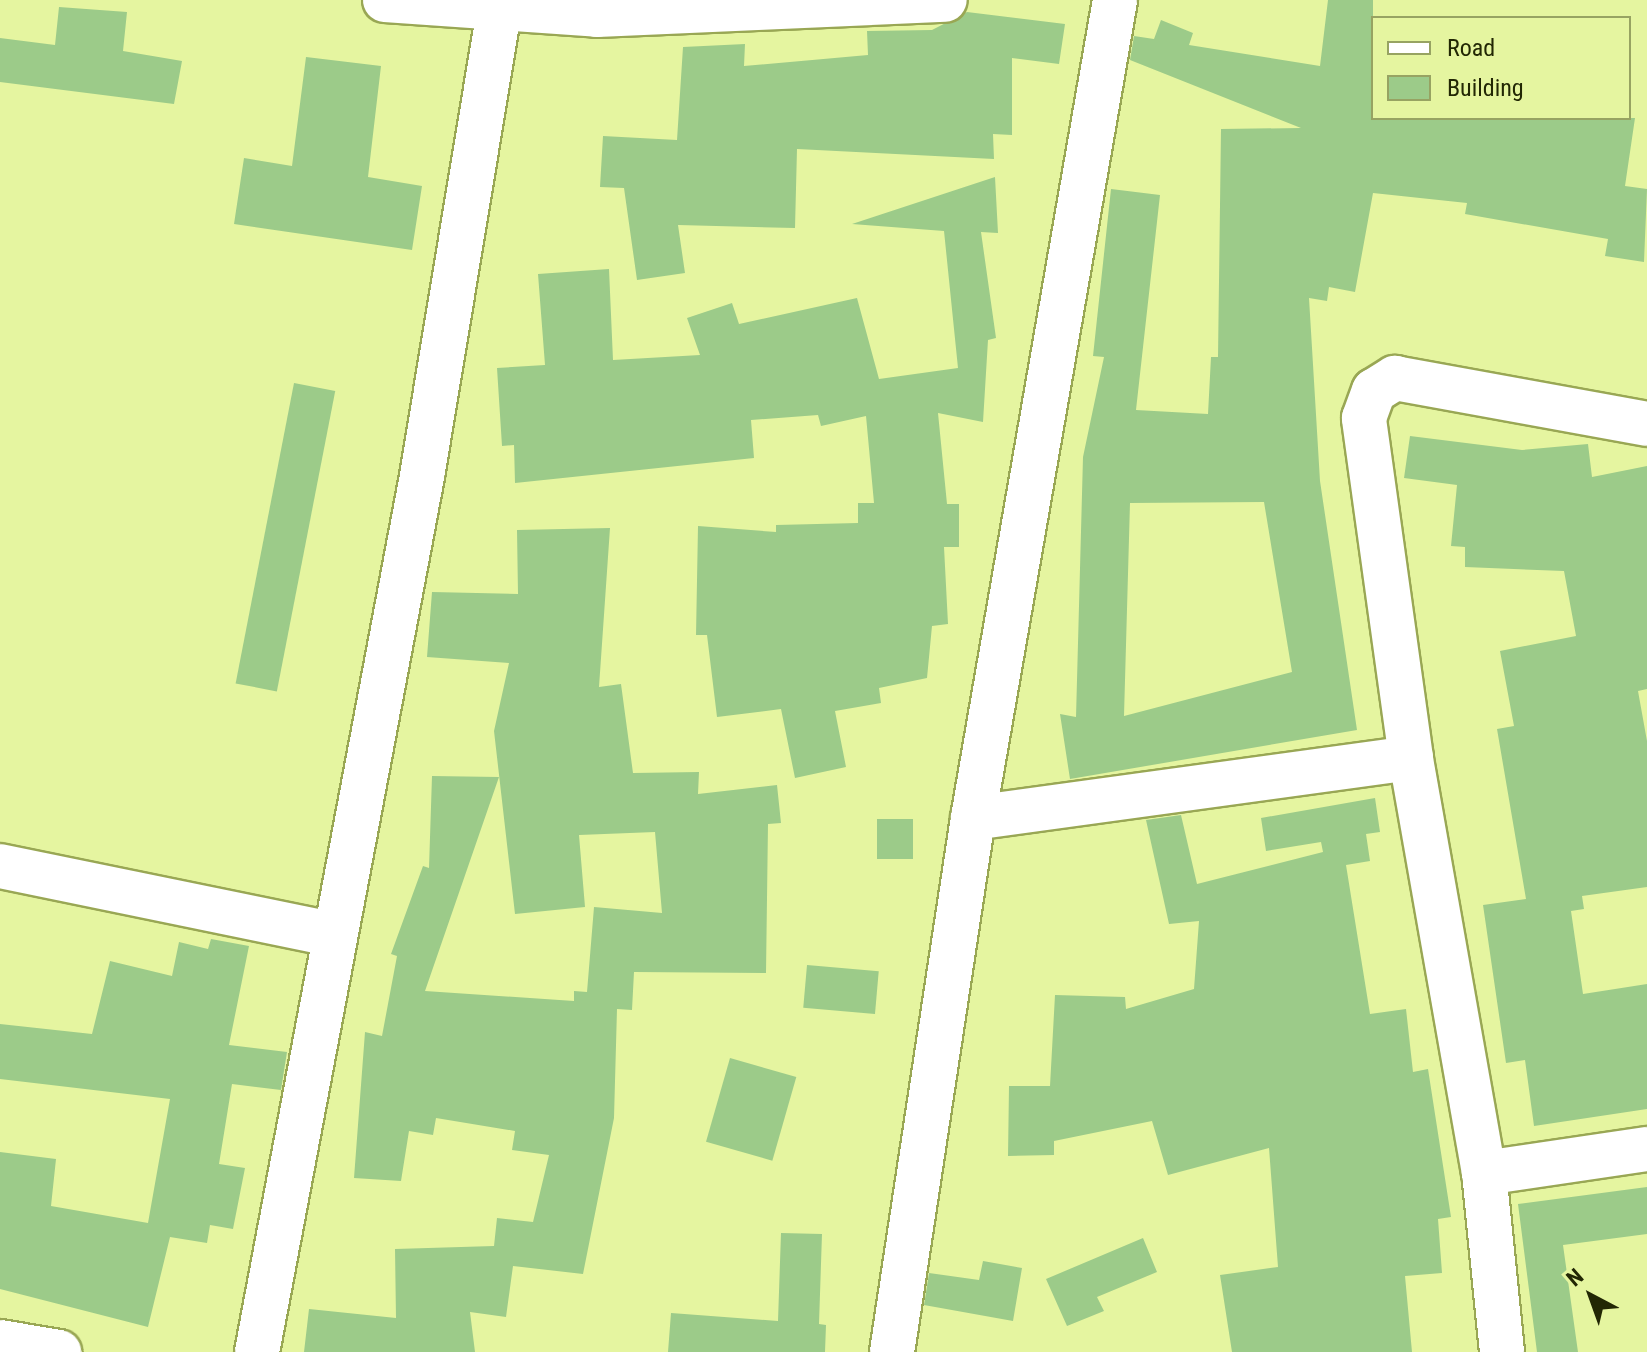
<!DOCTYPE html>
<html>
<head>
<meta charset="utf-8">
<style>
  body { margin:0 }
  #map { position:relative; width:1647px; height:1352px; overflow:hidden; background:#e5f5a0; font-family:"Roboto Condensed",sans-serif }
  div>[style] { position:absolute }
  .building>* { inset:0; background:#9ccb89; transform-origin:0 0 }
  .roads { filter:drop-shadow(2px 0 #99a754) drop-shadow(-2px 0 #99a754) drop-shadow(0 2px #99a754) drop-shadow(0 -2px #99a754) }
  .minor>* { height:44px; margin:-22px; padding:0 22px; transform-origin:22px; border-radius:22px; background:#fff }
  span { translate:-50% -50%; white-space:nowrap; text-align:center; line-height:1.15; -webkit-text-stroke:6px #e5f5a0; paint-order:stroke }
  .legend { position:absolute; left:1371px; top:16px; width:260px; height:104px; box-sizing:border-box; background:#e5f5a0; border:2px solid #97a362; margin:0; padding:10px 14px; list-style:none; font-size:24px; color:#222704 }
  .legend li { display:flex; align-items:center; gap:16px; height:40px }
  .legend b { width:40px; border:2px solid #97a362 }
  .north { position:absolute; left:1551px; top:1256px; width:80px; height:80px; -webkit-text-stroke:6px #e5f5a0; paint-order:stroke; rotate:319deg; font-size:22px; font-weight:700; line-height:32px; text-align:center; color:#222704 }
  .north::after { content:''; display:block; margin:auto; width:28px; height:36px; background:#222704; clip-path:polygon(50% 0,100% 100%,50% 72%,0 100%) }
</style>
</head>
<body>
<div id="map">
  <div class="building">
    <i style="clip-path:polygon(evenodd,1328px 0,1373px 0,1373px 118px,1635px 118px,1625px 186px,1647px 189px,1644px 262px,1605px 256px,1608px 239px,1465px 214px,1467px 203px,1373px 193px,1355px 292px,1329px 287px,1327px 301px,1309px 298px,1320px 481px,1357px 730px,1070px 779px,1060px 714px,1076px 717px,1083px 457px,1104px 357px,1093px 356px,1111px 189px,1160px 195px,1136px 410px,1208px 414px,1211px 357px,1218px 357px,1221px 129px,1301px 128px,1130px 60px,1134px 36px,1154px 39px,1161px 20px,1193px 33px,1189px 45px,1320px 66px,1328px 0,1264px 502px,1292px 672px,1124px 716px,1130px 503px,1264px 502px)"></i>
    <i style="clip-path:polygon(59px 7px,127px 12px,123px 51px,182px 61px,174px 104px,0 82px,0 38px,55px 45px)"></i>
    <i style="clip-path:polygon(967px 12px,1065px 24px,1059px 64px,1012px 58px,1012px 135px,993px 134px,994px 159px,797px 149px,795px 228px,678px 225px,685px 273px,637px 280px,624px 188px,600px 187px,603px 136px,677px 140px,683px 47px,745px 44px,744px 66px,868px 55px,867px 31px,932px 30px)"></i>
    <i style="clip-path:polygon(306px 57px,381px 66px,368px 177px,422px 186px,412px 250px,234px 224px,244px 158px,292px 166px)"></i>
    <i style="clip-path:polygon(995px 177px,998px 233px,981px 232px,996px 338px,988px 340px,983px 422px,938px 413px,947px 504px,959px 504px,959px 547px,944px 547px,948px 624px,932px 626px,927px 678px,879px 688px,881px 703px,835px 711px,846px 767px,795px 778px,781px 709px,717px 717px,707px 635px,696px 635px,698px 526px,776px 532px,776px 525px,858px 523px,858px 503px,874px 503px,866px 416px,821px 426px,818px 415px,751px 420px,754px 458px,515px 483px,514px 445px,502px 446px,497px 368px,545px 365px,538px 274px,609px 269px,613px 360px,700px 355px,687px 318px,732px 303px,739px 324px,857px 298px,879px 379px,958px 368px,944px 231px,852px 224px)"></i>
    <i style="left:294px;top:383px;width:42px;height:306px;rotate:11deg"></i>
    <i style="clip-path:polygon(1410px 436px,1522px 450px,1588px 444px,1592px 477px,1647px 466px,1647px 689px,1638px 691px,1647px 741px,1647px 887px,1582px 896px,1584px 909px,1571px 911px,1583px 994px,1647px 984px,1647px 1109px,1534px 1126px,1525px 1060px,1506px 1063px,1483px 905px,1526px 899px,1497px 729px,1514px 726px,1500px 651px,1576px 636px,1564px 571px,1465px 567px,1465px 547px,1451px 546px,1457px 485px,1404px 478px)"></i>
    <i style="clip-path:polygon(610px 528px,599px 687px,621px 684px,633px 773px,699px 772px,698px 794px,777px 785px,781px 823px,768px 824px,766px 973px,634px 972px,632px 1010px,617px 1009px,614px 1118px,583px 1274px,513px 1266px,506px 1317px,470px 1312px,475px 1352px,304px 1352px,309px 1309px,396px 1318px,395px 1249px,494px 1246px,497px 1218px,533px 1222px,549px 1155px,512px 1150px,515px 1131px,436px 1118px,433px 1135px,409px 1131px,401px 1181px,354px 1178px,365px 1032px,382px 1036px,397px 956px,391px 954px,423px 866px,429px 868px,432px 776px,499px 777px,425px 991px,574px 1001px,574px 991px,587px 992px,594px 907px,662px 913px,655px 832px,579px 835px,585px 907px,515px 914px,494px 731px,509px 663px,427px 657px,432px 592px,518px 594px,517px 530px)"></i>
    <i style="clip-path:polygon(1375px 798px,1380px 832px,1366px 834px,1370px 861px,1346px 865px,1370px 1014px,1406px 1009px,1413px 1072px,1428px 1069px,1451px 1217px,1438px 1219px,1442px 1273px,1405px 1276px,1412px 1352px,1232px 1352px,1220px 1275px,1278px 1267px,1269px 1148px,1168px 1175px,1152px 1121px,1054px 1141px,1054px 1155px,1008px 1156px,1009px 1086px,1050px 1086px,1055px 995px,1125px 997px,1126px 1009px,1194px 989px,1199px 921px,1169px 924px,1146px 820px,1181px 815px,1197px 884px,1323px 852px,1321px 842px,1266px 851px,1261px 818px)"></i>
    <i style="left:877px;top:819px;width:36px;height:40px"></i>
    <i style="clip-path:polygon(211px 939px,249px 946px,229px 1045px,287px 1052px,281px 1090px,232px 1084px,219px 1164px,245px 1168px,233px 1229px,210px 1225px,207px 1243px,170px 1237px,148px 1327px,0 1289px,0 1152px,56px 1159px,51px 1206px,148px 1223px,170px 1099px,0 1079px,0 1024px,92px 1034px,110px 961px,172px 976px,179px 942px,208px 949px)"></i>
    <i style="left:807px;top:965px;width:72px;height:43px;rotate:5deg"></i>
    <i style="left:730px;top:1058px;width:69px;height:87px;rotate:16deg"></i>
    <i style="clip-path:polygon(1647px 1187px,1647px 1234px,1563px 1245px,1578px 1352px,1537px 1352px,1518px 1204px)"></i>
    <i style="clip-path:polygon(781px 1233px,822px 1234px,819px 1324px,826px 1325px,825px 1352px,668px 1352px,671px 1313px,778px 1321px)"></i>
    <i style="clip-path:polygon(1143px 1238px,1157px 1272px,1097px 1297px,1104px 1311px,1067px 1326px,1046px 1279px)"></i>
    <i style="clip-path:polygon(983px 1261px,1022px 1268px,1013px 1321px,924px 1305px,929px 1273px,979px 1280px)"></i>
  </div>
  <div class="roads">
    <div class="minor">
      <i style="left:385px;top:0;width:213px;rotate:4deg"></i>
      <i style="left:597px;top:15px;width:348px;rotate:-2.5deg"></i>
      <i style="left:973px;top:818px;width:442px;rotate:-7.8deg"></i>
      <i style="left:0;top:866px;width:339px;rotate:11.6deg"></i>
      <i style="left:1484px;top:1173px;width:165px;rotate:-8.4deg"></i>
      <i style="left:0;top:1342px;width:60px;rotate:9.6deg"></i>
      <i style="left:257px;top:1352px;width:891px;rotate:-79.33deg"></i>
      <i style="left:422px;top:476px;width:483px;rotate:-80.6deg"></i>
      <i style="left:892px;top:1352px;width:540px;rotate:-81.37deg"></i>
      <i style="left:973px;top:818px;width:830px;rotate:-80.15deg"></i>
      <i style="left:1502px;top:1352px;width:180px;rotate:-95.7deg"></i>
      <i style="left:1484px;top:1173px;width:421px;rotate:-100deg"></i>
      <i style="left:1411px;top:758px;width:343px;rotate:-97.9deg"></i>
      <i style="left:1364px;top:418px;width:29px;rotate:-70deg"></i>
      <i style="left:1374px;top:391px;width:25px;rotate:-32deg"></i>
      <i style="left:1395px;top:378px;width:256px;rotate:10.3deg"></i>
    </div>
  </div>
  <ul class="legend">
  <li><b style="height:10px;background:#fff"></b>Road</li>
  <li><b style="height:22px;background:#9ccb89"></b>Building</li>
  </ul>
  <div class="north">N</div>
</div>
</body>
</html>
